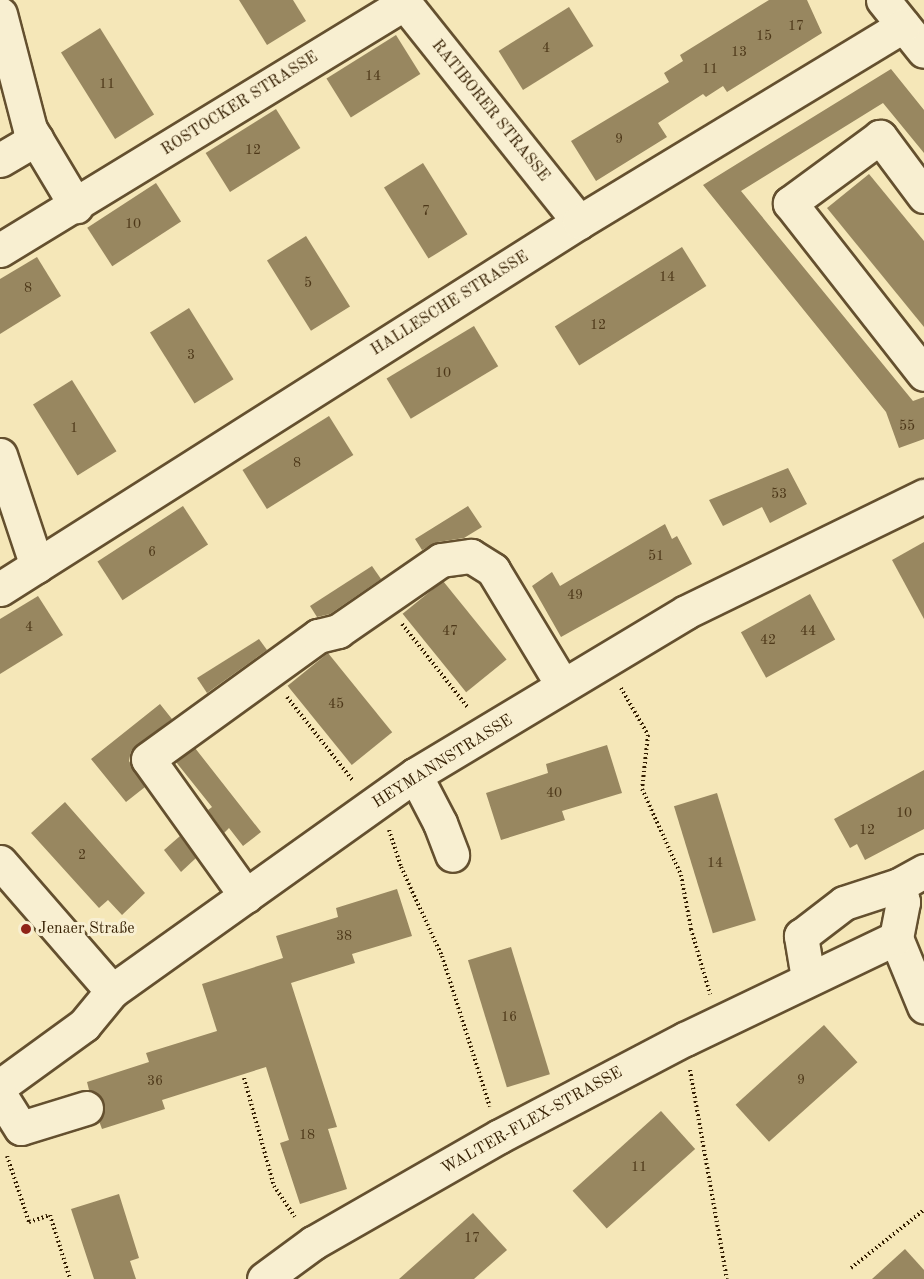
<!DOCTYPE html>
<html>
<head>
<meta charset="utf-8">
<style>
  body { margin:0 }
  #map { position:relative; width:924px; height:1279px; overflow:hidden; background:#f5e7b8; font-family:"Old Standard TT",serif }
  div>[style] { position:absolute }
  .building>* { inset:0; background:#988760; transform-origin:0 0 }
  .path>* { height:4px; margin-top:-2px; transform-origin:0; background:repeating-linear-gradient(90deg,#341e01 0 1.5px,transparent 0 4.5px) }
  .roads { filter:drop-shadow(2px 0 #64502f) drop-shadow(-2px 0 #64502f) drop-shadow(0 2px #64502f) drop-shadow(0 -2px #64502f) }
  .minor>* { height:33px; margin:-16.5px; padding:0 16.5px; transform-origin:16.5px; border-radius:16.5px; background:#f8efd1 }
  .dots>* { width:16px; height:16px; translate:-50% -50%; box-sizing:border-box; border:3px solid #f8efd1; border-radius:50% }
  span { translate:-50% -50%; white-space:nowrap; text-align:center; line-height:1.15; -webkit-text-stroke:6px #f8efd1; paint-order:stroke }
  .number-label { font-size:14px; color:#4d3819 }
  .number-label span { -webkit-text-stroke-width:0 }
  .street-label { font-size:16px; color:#341e01 }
  .poi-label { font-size:16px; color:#341e01 }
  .left { translate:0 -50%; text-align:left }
</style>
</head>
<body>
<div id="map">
  <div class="building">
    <i style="clip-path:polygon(239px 0,293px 0,306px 21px,267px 45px)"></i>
    <i style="clip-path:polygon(769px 0,807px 0,822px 33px,727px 92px,723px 86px,706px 97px,703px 94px,658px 123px,667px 137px,596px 181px,571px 141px,669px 82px,664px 73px,683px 61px,680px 55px)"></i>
    <i style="left:569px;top:7px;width:46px;height:83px;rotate:58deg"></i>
    <i style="left:100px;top:28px;width:102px;height:46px;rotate:58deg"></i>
    <i style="left:396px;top:35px;width:46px;height:82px;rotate:58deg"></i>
    <i style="clip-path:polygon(891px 69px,924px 110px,924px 153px,883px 103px,741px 191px,913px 401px,924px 397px,924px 439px,899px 448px,886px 412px,703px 185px)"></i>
    <i style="left:276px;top:109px;width:46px;height:83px;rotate:58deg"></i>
    <i style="left:423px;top:163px;width:84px;height:46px;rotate:58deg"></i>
    <i style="clip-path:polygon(869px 174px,924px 241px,924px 327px,827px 208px)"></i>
    <i style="left:156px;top:183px;width:46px;height:82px;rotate:57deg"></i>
    <i style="left:306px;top:236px;width:83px;height:46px;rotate:58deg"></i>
    <i style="left:682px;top:247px;width:46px;height:150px;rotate:58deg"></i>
    <i style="clip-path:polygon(37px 257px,61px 296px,0 334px,0 279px)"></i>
    <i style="left:189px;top:308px;width:84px;height:46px;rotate:58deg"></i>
    <i style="left:474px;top:326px;width:47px;height:102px;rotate:59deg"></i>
    <i style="left:72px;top:380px;width:84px;height:46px;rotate:58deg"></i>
    <i style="left:329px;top:416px;width:46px;height:102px;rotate:58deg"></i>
    <i style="clip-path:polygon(788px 468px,807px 504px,770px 523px,762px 507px,723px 526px,709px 500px)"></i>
    <i style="left:183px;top:506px;width:46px;height:102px;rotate:57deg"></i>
    <i style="clip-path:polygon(468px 506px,482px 527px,464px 538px,438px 542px,422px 550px,415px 539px)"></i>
    <i style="clip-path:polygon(665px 524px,672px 539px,677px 536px,692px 564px,561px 637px,532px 586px,552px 572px,560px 586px)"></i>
    <i style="clip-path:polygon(924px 542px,924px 619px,892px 560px)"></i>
    <i style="clip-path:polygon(372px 566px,381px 579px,330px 614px,317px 617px,310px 606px)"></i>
    <i style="left:443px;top:581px;width:101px;height:52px;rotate:51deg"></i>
    <i style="left:810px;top:594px;width:52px;height:79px;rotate:61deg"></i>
    <i style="clip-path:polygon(38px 596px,63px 635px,0 674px,0 619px)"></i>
    <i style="clip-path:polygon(259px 639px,267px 650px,207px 693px,197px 678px)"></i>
    <i style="left:328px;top:653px;width:102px;height:52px;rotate:51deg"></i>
    <i style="clip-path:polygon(160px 704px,172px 719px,131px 751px,129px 761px,145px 787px,126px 802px,91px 759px)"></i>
    <i style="clip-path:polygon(607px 745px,622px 793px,562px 811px,565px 820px,501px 840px,486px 793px,548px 773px,546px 764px)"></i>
    <i style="clip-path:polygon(195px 748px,261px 832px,243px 846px,229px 828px,224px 833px,208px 810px,212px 807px,176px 762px)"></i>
    <i style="clip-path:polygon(924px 770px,924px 829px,865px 860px,857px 844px,850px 848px,834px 819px)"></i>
    <i style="left:717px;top:793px;width:133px;height:45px;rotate:73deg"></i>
    <i style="clip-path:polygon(65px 802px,145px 893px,122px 915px,108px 900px,99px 908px,31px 833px)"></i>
    <i style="clip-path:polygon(180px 836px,196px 858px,181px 872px,164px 850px)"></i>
    <i style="clip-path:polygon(397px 889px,412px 936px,352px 954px,355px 963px,291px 983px,337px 1127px,328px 1129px,347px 1189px,300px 1204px,280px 1143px,289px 1140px,266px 1067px,162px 1100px,165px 1109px,102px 1129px,99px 1121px,104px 1102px,89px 1090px,87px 1082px,149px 1062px,146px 1053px,217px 1031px,202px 984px,283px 958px,276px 936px,338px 917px,336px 908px)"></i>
    <i style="left:511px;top:947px;width:133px;height:45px;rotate:73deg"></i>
    <i style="left:824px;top:1025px;width:50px;height:119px;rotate:48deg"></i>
    <i style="left:661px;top:1111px;width:51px;height:119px;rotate:48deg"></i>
    <i style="clip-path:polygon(119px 1194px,139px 1258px,130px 1261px,136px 1279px,94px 1279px,71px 1209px)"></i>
    <i style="clip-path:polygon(473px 1213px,507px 1250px,474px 1279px,399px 1279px)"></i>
    <i style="clip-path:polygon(905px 1249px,924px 1270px,924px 1279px,872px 1279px)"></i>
  </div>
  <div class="path">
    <i style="left:402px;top:624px;width:107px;rotate:51.8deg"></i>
    <i style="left:621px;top:688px;width:54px;rotate:60.1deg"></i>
    <i style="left:648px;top:735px;width:54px;rotate:96.3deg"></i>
    <i style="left:642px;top:789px;width:94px;rotate:65.6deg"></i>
    <i style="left:681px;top:875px;width:55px;rotate:79.5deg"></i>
    <i style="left:691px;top:929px;width:68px;rotate:73.7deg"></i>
    <i style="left:287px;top:697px;width:107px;rotate:51.8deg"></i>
    <i style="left:389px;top:830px;width:39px;rotate:72deg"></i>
    <i style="left:401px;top:867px;width:98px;rotate:65.3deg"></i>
    <i style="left:442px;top:956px;width:158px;rotate:72.4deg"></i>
    <i style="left:690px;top:1070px;width:212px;rotate:80deg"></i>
    <i style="left:244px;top:1078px;width:112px;rotate:74.5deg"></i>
    <i style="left:274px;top:1186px;width:37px;rotate:56deg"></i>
    <i style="left:7px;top:1156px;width:70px;rotate:71.6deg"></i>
    <i style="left:29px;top:1222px;width:22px;rotate:-18deg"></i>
    <i style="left:50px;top:1215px;width:67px;rotate:72.6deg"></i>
    <i style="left:851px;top:1268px;width:93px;rotate:-38.5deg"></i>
  </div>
  <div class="roads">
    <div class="minor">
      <i style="left:402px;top:0;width:284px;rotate:51.4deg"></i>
      <i style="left:883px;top:0;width:65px;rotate:51.2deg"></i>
      <i style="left:0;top:14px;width:119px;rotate:75.4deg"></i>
      <i style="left:30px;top:129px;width:90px;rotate:59.1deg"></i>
      <i style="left:0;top:160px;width:42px;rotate:-30.3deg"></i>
      <i style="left:924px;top:196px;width:74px;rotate:-126.7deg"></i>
      <i style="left:880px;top:137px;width:112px;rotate:143.7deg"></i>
      <i style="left:790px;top:203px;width:217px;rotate:51.9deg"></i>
      <i style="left:0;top:250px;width:474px;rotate:-31.4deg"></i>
      <i style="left:0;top:455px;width:117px;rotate:71.6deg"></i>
      <i style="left:0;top:589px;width:686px;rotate:-32.37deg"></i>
      <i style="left:579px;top:222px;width:379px;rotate:-31.2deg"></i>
      <i style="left:415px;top:775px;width:54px;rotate:62.5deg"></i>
      <i style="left:440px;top:823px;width:34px;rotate:69deg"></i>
      <i style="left:0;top:862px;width:171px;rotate:49deg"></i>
      <i style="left:246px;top:896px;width:168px;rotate:-125.6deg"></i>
      <i style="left:148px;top:759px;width:210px;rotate:-35.9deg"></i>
      <i style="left:318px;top:636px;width:21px;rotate:-14deg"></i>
      <i style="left:338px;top:631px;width:125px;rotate:-34.6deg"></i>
      <i style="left:441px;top:560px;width:30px;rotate:-8deg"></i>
      <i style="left:471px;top:556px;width:26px;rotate:32deg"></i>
      <i style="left:493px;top:570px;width:135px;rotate:58.9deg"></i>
      <i style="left:896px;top:938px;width:74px;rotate:67.6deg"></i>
      <i style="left:808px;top:978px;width:43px;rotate:-99.5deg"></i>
      <i style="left:801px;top:936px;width:54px;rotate:-37.5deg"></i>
      <i style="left:844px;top:903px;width:58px;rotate:-18.1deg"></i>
      <i style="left:0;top:1086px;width:104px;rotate:-36deg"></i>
      <i style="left:84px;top:1025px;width:44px;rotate:-50.5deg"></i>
      <i style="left:112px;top:991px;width:372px;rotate:-35.5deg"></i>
      <i style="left:415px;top:775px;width:316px;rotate:-31deg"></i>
      <i style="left:686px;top:612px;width:265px;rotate:-26deg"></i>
      <i style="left:0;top:1095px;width:39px;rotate:58deg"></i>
      <i style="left:21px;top:1128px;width:68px;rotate:-17.1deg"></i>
      <i style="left:264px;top:1279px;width:61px;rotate:-36.3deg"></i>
      <i style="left:313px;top:1243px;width:215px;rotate:-29.8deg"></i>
      <i style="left:500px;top:1136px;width:209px;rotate:-27.7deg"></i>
      <i style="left:685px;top:1039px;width:234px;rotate:-25.6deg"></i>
      <i style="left:896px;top:938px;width:37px;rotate:-79deg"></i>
      <i style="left:903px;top:902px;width:17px;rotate:-103deg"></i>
      <i style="left:899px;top:885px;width:29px;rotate:-29deg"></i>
    </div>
  </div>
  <div class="dots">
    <i style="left:26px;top:929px;background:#8f2418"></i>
  </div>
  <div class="number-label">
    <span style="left:796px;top:26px">17</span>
    <span style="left:764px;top:36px">15</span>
    <span style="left:546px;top:48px">4</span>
    <span style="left:739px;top:52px">13</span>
    <span style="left:710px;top:69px">11</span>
    <span style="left:373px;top:76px">14</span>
    <span style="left:107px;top:84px">11</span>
    <span style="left:619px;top:139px">9</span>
    <span style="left:253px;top:150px">12</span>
    <span style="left:426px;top:211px">7</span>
    <span style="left:133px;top:224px">10</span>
    <span style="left:667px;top:277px">14</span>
    <span style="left:308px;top:283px">5</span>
    <span style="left:28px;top:288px">8</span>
    <span style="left:598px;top:325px">12</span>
    <span style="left:191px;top:355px">3</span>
    <span style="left:443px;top:373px">10</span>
    <span style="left:907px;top:426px">55</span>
    <span style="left:74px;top:428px">1</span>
    <span style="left:297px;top:463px">8</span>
    <span style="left:779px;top:494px">53</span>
    <span style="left:152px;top:552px">6</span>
    <span style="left:656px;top:556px">51</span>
    <span style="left:575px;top:595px">49</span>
    <span style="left:29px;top:627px">4</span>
    <span style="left:450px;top:631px">47</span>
    <span style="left:808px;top:631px">44</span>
    <span style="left:768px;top:640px">42</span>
    <span style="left:336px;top:704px">45</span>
    <span style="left:554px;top:793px">40</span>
    <span style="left:904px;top:813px">10</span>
    <span style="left:867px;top:830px">12</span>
    <span style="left:82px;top:855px">2</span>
    <span style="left:715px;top:863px">14</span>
    <span style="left:344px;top:936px">38</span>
    <span style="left:509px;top:1017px">16</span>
    <span style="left:801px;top:1080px">9</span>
    <span style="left:155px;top:1081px">36</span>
    <span style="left:307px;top:1135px">18</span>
    <span style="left:639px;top:1167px">11</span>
    <span style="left:472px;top:1238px">17</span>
  </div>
  <div class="street-label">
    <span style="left:240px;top:104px;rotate:-32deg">ROSTOCKER STRASSE</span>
    <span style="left:490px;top:111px;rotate:51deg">RATIBORER STRASSE</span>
    <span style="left:450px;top:304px;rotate:-32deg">HALLESCHE STRASSE</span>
    <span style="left:443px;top:762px;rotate:-32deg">HEYMANNSTRASSE</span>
    <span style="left:532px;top:1121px;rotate:-29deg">WALTER-FLEX-STRASSE</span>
  </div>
  <div class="poi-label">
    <span class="left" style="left:38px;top:929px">Jenaer Straße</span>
  </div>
</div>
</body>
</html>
